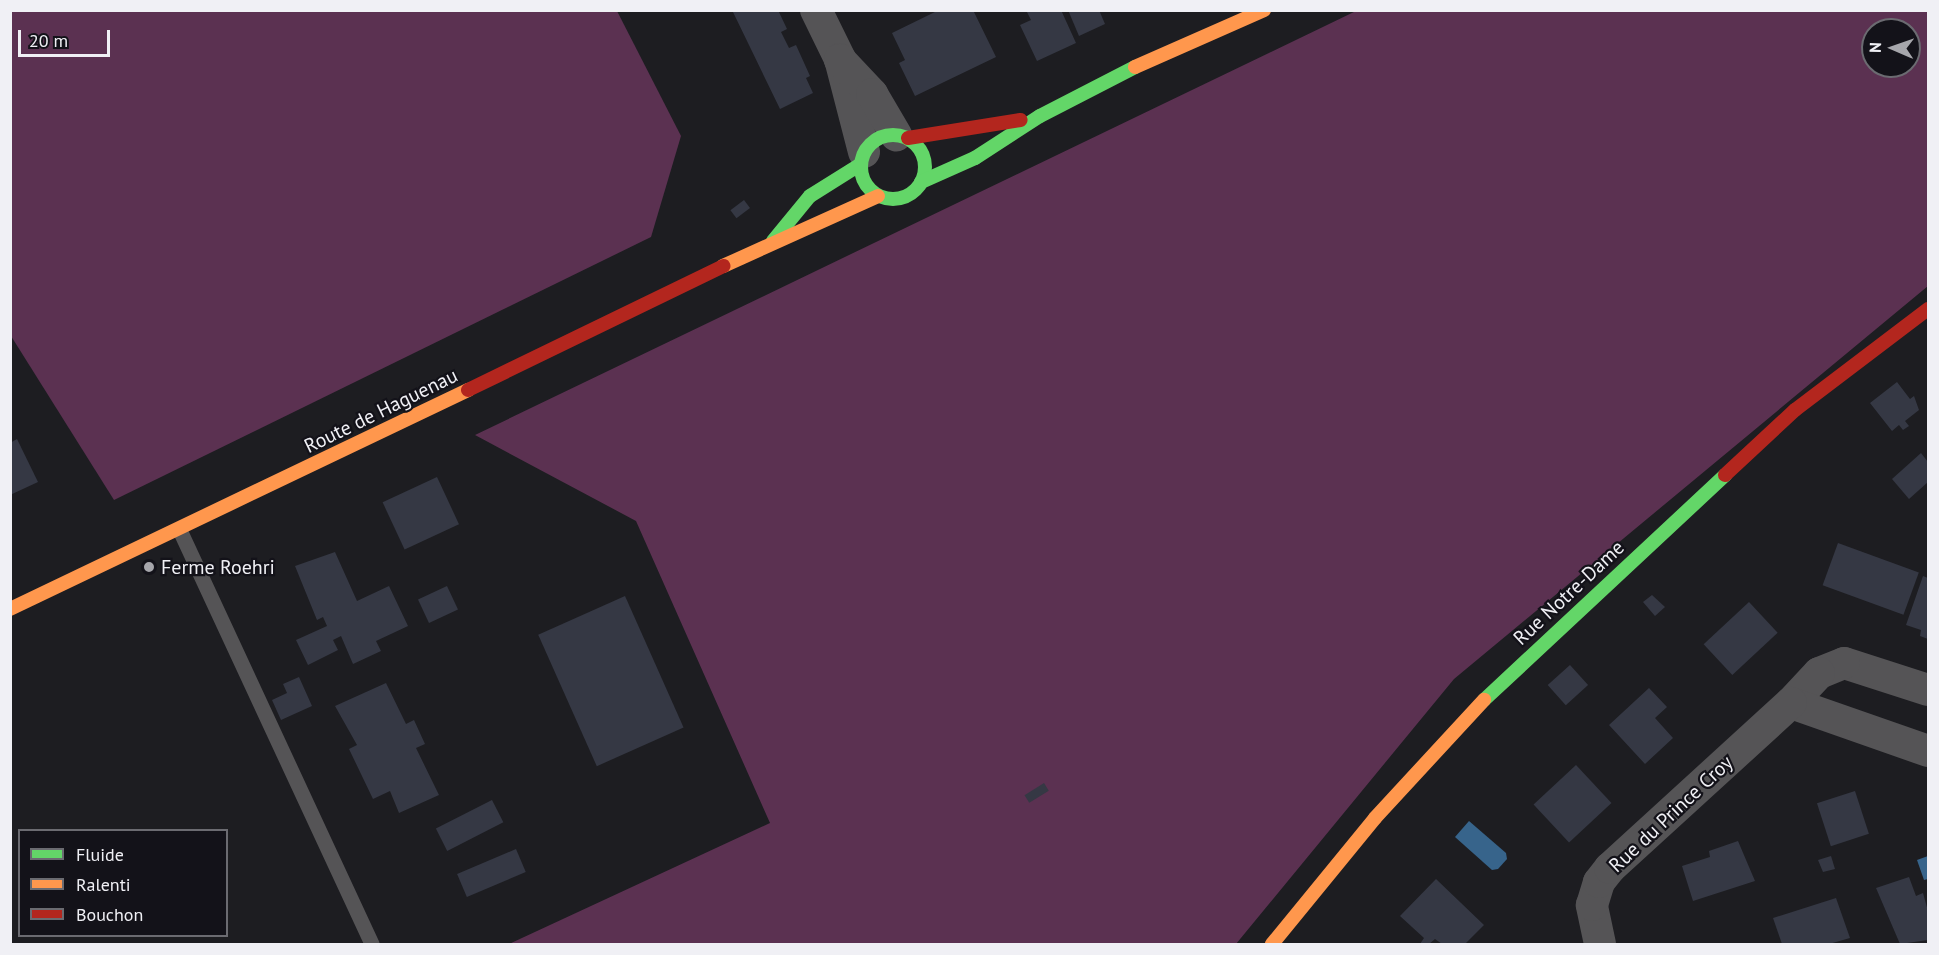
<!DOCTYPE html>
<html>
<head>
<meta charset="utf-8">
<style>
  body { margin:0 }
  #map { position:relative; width:1939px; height:955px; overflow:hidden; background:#1d1d21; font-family:"PT Sans",sans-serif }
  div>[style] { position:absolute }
  .forest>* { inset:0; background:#5b3151 }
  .water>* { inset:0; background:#37648b }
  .building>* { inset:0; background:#353844; transform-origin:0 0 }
  .lane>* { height:15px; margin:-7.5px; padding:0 7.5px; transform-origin:7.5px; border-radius:7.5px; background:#555456 }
  .street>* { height:32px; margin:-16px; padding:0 16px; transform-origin:16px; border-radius:16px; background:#555456 }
  .fast>* { height:14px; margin:-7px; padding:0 7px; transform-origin:7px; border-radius:7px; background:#63d668 }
  .fast>.ring { margin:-7px; padding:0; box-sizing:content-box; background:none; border:14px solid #63d668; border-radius:50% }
  .slow>* { height:14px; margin:-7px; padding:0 7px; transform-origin:7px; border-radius:7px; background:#ff974d }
  .jam>* { height:14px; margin:-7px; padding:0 7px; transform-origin:7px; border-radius:7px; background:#b3261e }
  .dots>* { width:16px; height:16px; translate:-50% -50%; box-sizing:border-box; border:3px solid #131219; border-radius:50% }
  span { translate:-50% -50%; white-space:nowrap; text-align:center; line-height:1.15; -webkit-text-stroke:4.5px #131219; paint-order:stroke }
  .street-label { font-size:20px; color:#f0f0f5 }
  .poi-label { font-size:20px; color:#f0f0f5 }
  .left { translate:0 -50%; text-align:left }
  .frame { position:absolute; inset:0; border:12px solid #f0f0f5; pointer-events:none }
  .legend { position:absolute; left:18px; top:829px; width:210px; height:108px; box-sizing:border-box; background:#131219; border:2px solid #6b6b71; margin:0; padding:8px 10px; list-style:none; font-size:18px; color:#f0f0f5 }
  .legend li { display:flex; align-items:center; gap:12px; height:30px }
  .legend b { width:30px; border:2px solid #6b6b71 }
  .north { position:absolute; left:1861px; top:18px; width:60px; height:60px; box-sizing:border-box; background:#131219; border:2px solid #6b6b71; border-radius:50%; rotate:272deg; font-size:16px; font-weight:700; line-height:24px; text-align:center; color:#f0f0f5 }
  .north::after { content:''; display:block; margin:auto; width:21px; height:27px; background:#a6a6ab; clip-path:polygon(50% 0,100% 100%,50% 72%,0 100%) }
  .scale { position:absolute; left:18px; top:30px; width:92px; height:27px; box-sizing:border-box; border:3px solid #f0f0f5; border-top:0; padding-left:8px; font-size:18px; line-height:21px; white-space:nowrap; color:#f0f0f5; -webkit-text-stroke:4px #131219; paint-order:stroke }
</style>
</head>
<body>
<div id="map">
  <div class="forest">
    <i style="clip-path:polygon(11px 10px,617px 11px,681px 136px,651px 237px,114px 500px,11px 336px)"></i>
    <i style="clip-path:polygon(evenodd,1356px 11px,1928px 11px,1928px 286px,1454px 679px,1236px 944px,509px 944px,770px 823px,636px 521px,475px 435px,1356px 11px,1873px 30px,1909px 30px,1909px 66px,1873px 66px,1873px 30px)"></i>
  </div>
  <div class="water">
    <i style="clip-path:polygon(1469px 821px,1506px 853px,1507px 859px,1498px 869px,1492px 870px,1455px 837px)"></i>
    <i style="clip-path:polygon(1928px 856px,1928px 879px,1924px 880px,1917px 860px)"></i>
  </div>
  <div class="building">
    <i style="clip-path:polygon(732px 10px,778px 10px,787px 29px,781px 32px,789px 48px,796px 45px,810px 76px,806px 78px,813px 93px,780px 109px)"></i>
    <i style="clip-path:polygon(939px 10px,973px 10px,996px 57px,915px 96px,899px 63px,905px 60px,892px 33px)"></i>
    <i style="clip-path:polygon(1026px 10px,1061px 10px,1076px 43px,1037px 61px,1020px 25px,1031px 20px)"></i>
    <i style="clip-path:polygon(1068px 10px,1099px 10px,1105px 24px,1079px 36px)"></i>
    <i style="left:744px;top:200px;width:10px;height:17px;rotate:53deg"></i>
    <i style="clip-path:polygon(1897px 382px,1910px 399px,1914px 396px,1919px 410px,1905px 421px,1909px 426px,1903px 430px,1899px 425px,1892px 431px,1870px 403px)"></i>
    <i style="clip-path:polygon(17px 439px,38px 482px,10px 495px,10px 443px)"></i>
    <i style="clip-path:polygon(1921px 453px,1928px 462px,1928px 482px,1909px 499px,1892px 479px)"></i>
    <i style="left:437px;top:477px;width:52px;height:60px;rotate:65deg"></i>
    <i style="left:1838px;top:543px;width:86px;height:45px;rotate:20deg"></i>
    <i style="clip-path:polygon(335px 552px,357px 601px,389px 586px,408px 626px,376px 641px,381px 651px,353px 664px,341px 636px,333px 640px,338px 650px,308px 665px,296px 640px,327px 626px,323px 617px,317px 620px,295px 566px)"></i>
    <i style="clip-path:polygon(1923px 576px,1928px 578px,1928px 639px,1920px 636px,1921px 630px,1906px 625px)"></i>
    <i style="left:447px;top:586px;width:26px;height:32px;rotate:65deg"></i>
    <i style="clip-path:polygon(1652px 595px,1665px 607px,1655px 616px,1643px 602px)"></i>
    <i style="left:625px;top:596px;width:144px;height:95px;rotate:66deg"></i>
    <i style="left:1749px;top:602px;width:42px;height:62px;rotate:47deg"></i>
    <i style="left:1570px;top:665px;width:27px;height:30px;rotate:48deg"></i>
    <i style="clip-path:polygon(299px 677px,312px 706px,281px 720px,272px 700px,287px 693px,283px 684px)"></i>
    <i style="clip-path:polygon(386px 683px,406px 724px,414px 720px,425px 744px,416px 748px,439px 795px,399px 813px,390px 791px,373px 799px,349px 749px,357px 745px,335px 706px)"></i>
    <i style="clip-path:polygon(1649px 688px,1667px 707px,1655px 718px,1673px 738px,1645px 764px,1609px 725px)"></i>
    <i style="left:1576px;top:765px;width:52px;height:58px;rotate:47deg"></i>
    <i style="left:1044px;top:783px;width:9px;height:23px;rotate:58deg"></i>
    <i style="left:1855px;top:791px;width:45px;height:40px;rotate:72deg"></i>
    <i style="left:492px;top:800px;width:25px;height:63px;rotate:63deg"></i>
    <i style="clip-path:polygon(1738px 841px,1755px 881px,1693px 901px,1682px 866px,1710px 857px,1709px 851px)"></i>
    <i style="left:516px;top:849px;width:25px;height:64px;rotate:67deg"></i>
    <i style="clip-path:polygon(1831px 856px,1835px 869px,1823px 872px,1818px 860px)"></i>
    <i style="clip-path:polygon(1909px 877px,1916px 896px,1923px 893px,1928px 911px,1928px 940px,1900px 944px,1876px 888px)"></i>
    <i style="clip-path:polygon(1436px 879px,1484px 925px,1465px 944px,1442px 944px,1435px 939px,1429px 944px,1420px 944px,1424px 938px,1400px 916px)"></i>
    <i style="clip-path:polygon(1836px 898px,1850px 938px,1829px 944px,1782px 944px,1773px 918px)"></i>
  </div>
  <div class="lane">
    <i style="left:180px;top:531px;width:455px;rotate:65.1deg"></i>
  </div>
  <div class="street">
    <i style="left:816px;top:10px;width:55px;rotate:63.9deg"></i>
    <i style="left:840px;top:59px;width:96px;rotate:75.5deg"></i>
    <i style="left:840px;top:60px;width:47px;rotate:46.7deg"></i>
    <i style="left:872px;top:94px;width:48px;rotate:59.7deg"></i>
    <i style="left:1928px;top:690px;width:88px;rotate:-162.2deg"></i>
    <i style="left:1844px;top:663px;width:27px;rotate:158deg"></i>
    <i style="left:1819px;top:673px;width:41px;rotate:133deg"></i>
    <i style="left:1791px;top:703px;width:145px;rotate:19.3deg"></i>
    <i style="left:1600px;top:944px;width:40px;rotate:-102deg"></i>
    <i style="left:1592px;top:905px;width:24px;rotate:-73deg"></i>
    <i style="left:1599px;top:882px;width:18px;rotate:-52deg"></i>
    <i style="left:1610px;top:868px;width:245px;rotate:-42.4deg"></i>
  </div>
  <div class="fast">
    <i class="ring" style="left:861px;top:135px;width:50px;height:50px"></i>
    <i style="left:921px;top:182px;width:59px;rotate:-24deg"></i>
    <i style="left:975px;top:158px;width:77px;rotate:-32.9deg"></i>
    <i style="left:1040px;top:116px;width:107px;rotate:-27.3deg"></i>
    <i style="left:773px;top:241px;width:58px;rotate:-50.6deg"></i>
    <i style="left:810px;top:196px;width:60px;rotate:-32.1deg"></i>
    <i style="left:1484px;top:700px;width:330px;rotate:-43deg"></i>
  </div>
  <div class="slow">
    <i style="left:1135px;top:67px;width:141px;rotate:-23.8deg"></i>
    <i style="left:723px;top:266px;width:170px;rotate:-24.3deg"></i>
    <i style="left:10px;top:609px;width:508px;rotate:-25.56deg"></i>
    <i style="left:1272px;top:944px;width:163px;rotate:-50.7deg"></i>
    <i style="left:1375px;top:818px;width:161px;rotate:-47.3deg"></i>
  </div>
  <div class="jam">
    <i style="left:908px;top:138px;width:114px;rotate:-9.1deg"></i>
    <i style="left:468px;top:390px;width:284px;rotate:-25.9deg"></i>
    <i style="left:1725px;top:475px;width:96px;rotate:-42.9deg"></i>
    <i style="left:1795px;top:410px;width:167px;rotate:-37.2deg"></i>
  </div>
  <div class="dots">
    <i style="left:149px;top:567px;background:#a6a6ab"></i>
  </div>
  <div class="street-label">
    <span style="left:381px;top:411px;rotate:-26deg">Route de Haguenau</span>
    <span style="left:1569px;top:593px;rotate:-43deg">Rue Notre-Dame</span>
    <span style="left:1671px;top:814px;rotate:-43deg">Rue du Prince Croy</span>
  </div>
  <div class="poi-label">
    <span class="left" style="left:161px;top:567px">Ferme Roehri</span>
  </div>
  <div class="frame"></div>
  <ul class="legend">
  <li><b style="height:8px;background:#63d668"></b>Fluide</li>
  <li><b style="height:8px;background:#ff974d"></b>Ralenti</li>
  <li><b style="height:8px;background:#b3261e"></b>Bouchon</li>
  </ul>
  <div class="north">N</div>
  <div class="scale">20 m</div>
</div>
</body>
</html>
